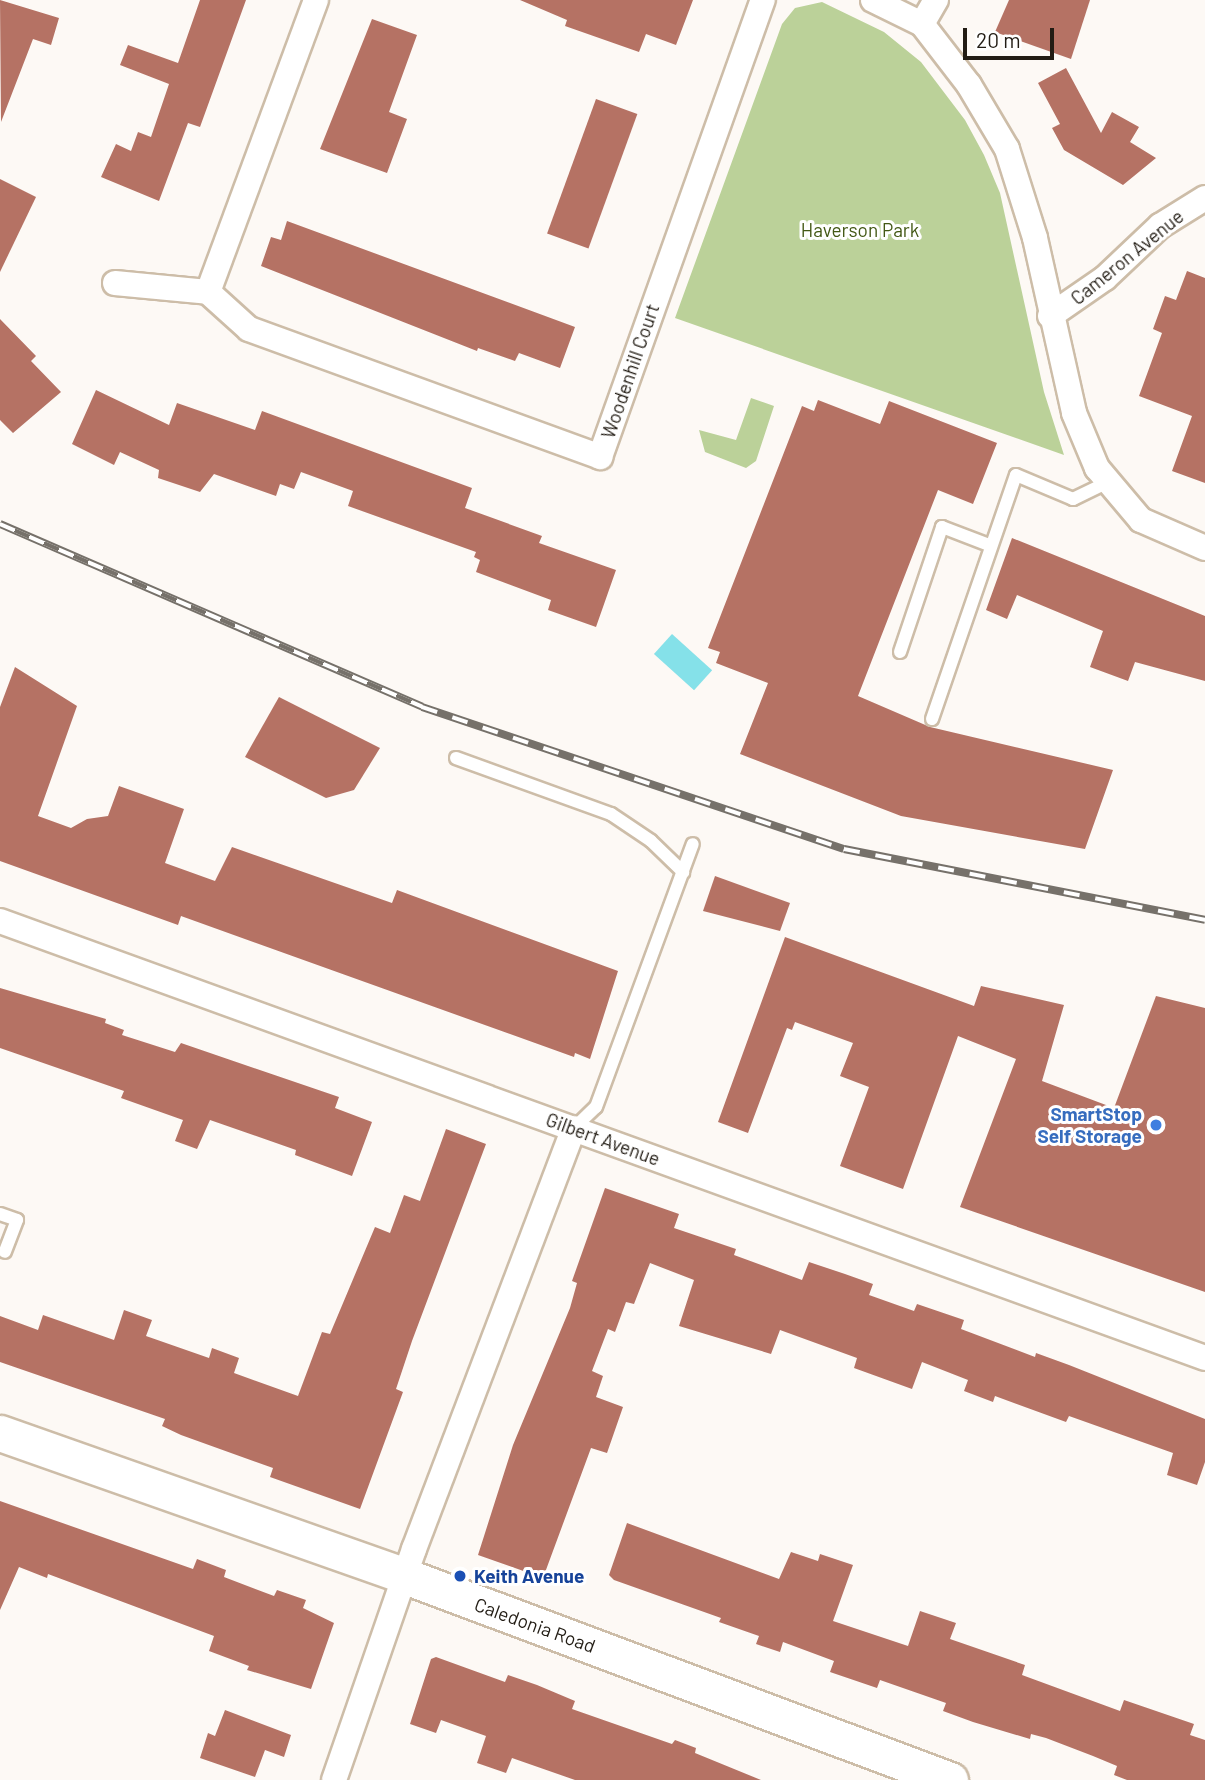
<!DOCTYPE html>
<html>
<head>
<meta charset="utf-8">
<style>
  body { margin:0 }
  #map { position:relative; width:1205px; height:1780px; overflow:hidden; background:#fdf9f5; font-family:Barlow,sans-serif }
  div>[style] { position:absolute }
  .green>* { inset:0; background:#bbd199 }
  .water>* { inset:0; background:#85e1e9; transform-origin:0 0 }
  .building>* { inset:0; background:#b57264; transform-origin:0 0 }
  .roads { filter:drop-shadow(2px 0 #cdbda8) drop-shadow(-2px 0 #cdbda8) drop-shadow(0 2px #cdbda8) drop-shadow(0 -2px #cdbda8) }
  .lane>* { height:12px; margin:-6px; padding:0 6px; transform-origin:6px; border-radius:6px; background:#fff }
  .street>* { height:24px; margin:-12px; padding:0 12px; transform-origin:12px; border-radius:12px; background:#fff }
  .secondary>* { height:35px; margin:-17.5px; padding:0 17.5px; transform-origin:17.5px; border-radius:17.5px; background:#fff }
  .rail>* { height:8px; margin-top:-4px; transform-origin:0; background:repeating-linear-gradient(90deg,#fff 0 16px,#76716a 0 32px); box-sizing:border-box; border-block:2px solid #76716a }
  .dots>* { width:19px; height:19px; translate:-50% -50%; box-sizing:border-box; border:4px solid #fff; border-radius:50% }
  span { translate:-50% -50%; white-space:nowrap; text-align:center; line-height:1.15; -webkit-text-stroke:6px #fff; paint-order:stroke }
  .park-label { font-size:19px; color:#435815 }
  .street-label { font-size:19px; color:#221c14 }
  .shop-label { font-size:19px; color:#366cbe; font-weight:700 }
  .right { translate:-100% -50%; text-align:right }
  .transit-label { font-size:19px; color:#164399; font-weight:700 }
  .left { translate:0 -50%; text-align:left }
  .scale { position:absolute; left:963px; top:28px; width:91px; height:32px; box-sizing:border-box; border:4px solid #221c14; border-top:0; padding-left:9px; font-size:21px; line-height:24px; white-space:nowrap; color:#221c14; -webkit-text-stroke:5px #fff; paint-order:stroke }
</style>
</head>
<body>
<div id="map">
  <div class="green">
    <i style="clip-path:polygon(822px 2px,884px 32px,921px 62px,965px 120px,984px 155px,1000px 193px,1044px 392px,1064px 455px,675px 318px,782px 24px,795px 8px)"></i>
    <i style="clip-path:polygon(751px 398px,774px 406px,756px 461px,746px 468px,705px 452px,699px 430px,736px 440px)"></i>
  </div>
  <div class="water">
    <i style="left:672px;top:634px;width:54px;height:27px;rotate:42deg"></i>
  </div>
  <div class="building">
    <i style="clip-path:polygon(0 0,59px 18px,51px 45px,33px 39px,1px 122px)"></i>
    <i style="clip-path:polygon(200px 0,246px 0,200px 127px,188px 123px,159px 201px,101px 177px,116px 144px,131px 151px,138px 132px,151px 137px,169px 84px,120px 65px,128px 45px,178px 63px)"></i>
    <i style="clip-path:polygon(520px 0,693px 0,676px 45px,646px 34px,639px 52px,565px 26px,567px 20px)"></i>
    <i style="clip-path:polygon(1009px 0,1090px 0,1071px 59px,995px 32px)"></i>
    <i style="clip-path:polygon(372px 19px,417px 35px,389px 112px,407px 119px,387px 173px,320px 149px)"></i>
    <i style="clip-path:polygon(1066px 68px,1101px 133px,1112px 112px,1139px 127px,1130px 142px,1156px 158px,1123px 185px,1064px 150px,1052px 128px,1060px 124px,1038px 83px)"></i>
    <i style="left:596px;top:99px;width:44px;height:143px;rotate:20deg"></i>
    <i style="clip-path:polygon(0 179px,36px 197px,0 272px)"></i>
    <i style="clip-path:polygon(287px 221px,575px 327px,560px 368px,519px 353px,515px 361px,478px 348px,477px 351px,261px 266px,271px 237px,281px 240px)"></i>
    <i style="clip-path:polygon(1187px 271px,1205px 278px,1205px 483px,1172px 471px,1192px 416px,1139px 396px,1162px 333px,1153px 329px,1165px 296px,1176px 300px)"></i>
    <i style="clip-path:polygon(0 319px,36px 356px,31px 361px,61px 392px,13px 433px,0 420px)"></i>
    <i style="clip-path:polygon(96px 390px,169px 425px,177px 403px,255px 430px,262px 411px,472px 488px,465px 508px,542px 536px,539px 543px,616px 570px,596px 627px,548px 610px,551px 600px,476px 572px,480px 560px,474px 557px,476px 552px,348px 506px,353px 491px,301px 472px,294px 489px,280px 484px,276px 496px,214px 474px,200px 492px,158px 478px,159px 470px,120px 452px,114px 465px,72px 444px)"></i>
    <i style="clip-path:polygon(818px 400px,880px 424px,889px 401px,997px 443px,973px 504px,938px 490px,858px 696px,930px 727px,1113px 770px,1085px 849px,901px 816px,740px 754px,768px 683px,716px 663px,720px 652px,708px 648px,802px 406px,814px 411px)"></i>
    <i style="clip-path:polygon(1012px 538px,1205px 616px,1205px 681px,1135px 662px,1128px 681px,1090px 667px,1103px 631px,1017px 595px,1007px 619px,986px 610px)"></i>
    <i style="clip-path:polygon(15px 667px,77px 706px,38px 816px,71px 828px,87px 819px,108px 816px,119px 786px,184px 809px,165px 863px,215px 881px,232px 847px,392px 903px,397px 890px,618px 971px,590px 1059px,575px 1053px,574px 1057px,181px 916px,178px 925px,0 861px,0 707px)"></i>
    <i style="clip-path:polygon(279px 697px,380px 748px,354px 790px,326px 798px,245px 757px)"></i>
    <i style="clip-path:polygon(715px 876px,790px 903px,780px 931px,703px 911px)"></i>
    <i style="clip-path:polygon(785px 937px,974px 1006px,981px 986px,1064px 1005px,1042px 1081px,1114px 1108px,1156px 996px,1205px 1008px,1205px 1292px,960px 1207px,1016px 1059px,958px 1036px,903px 1189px,840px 1166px,869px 1087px,840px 1076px,853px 1043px,795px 1022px,792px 1030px,787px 1028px,748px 1133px,718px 1122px)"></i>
    <i style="clip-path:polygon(0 988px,106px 1019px,105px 1023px,124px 1030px,122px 1035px,175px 1052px,181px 1043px,339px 1097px,335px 1108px,372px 1122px,352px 1176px,295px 1155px,296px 1150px,210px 1120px,197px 1149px,175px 1141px,183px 1120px,121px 1098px,124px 1091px,0 1048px)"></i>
    <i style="clip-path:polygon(446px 1129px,486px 1144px,412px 1341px,396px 1389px,403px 1392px,360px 1509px,270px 1477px,273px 1468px,181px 1435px,162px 1426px,165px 1419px,0 1362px,0 1316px,38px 1330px,43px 1315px,114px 1340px,124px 1310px,152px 1320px,146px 1336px,209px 1358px,212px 1348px,239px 1358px,234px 1373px,298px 1396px,322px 1332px,330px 1334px,375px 1227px,390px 1233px,404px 1195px,420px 1201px)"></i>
    <i style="clip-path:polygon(605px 1188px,679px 1214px,674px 1228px,736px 1249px,734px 1255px,802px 1280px,809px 1262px,845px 1274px,873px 1284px,869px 1295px,914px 1311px,917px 1304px,964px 1320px,961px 1329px,1035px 1357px,1036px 1353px,1069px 1365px,1205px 1419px,1205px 1462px,1197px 1485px,1167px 1475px,1173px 1453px,1069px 1416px,1066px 1422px,995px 1396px,993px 1402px,964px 1391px,968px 1380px,922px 1362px,912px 1389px,854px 1368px,857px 1358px,780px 1330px,771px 1354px,679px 1326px,694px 1280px,650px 1263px,634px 1304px,626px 1302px,615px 1332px,608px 1329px,592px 1371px,603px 1376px,596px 1397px,623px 1407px,607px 1453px,591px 1448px,543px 1578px,478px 1555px,513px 1445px,570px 1308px,577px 1283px,572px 1281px)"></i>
    <i style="clip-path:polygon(0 1501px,193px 1569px,197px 1559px,226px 1570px,224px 1577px,274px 1596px,277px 1590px,306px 1600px,303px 1608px,334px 1623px,311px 1689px,247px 1670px,249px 1666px,209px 1651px,214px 1636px,48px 1574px,47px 1578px,19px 1567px,0 1610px)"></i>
    <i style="clip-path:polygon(627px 1523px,779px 1579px,791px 1552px,818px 1561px,820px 1554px,853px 1565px,833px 1621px,908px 1646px,920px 1611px,956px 1623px,950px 1639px,1025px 1665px,1022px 1675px,1120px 1711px,1124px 1700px,1194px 1724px,1190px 1735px,1205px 1740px,1205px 1780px,1127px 1780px,1114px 1775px,1117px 1766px,1093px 1756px,1046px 1738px,1031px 1734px,1030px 1739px,973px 1722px,943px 1711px,946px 1703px,880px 1680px,877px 1688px,830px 1672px,834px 1661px,783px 1642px,780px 1652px,756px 1644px,759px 1636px,719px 1622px,721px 1618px,614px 1580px,609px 1575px)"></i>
    <i style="clip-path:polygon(436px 1657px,505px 1682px,508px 1675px,537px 1685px,575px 1701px,572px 1709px,672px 1744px,675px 1740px,696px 1748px,695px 1753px,761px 1780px,575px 1780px,512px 1758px,506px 1773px,477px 1763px,486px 1736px,441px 1720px,436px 1733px,410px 1724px,431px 1659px)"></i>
    <i style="clip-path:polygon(225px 1710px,291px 1735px,284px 1757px,265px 1750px,255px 1777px,200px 1758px,208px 1733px,215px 1736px)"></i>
  </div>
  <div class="roads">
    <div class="lane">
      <i style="left:900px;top:652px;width:132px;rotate:-71.4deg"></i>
      <i style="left:942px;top:527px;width:50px;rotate:21deg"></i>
      <i style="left:932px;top:719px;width:258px;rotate:-71deg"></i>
      <i style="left:1016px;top:475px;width:62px;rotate:22.8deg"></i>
      <i style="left:1073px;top:499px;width:37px;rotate:-26deg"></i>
      <i style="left:456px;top:758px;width:165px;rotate:19.9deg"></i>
      <i style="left:611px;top:814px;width:48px;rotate:34deg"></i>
      <i style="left:651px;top:841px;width:45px;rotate:44.1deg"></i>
      <i style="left:574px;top:1128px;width:30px;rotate:-44deg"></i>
      <i style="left:596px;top:1107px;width:280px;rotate:-69.8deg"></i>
      <i style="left:0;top:1214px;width:18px;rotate:19deg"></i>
      <i style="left:17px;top:1220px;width:34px;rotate:111deg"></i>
    </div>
    <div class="street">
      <i style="left:873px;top:0;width:55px;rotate:26.1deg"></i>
      <i style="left:922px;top:24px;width:77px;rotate:52.4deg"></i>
      <i style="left:969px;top:85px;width:74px;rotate:59.3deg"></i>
      <i style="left:1007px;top:149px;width:93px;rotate:72.5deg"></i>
      <i style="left:1035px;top:238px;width:179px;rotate:77.4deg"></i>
      <i style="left:1074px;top:413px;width:60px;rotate:67.3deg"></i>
      <i style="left:1097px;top:468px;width:68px;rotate:49.8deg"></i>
      <i style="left:1141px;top:520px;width:70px;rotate:23.6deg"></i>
      <i style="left:922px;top:24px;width:28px;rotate:-60deg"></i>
      <i style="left:115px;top:283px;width:93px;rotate:5.5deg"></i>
      <i style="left:208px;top:292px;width:55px;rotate:42.1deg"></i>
      <i style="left:249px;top:329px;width:374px;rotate:20deg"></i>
      <i style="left:600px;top:457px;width:485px;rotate:-70.4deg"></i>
      <i style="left:208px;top:292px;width:311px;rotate:-69.7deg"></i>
      <i style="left:1050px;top:316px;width:67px;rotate:-34.6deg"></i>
      <i style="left:1105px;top:278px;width:76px;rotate:-43.4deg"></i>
      <i style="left:1160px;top:226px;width:53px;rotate:-31.9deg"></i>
      <i style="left:0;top:921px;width:1282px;rotate:19.93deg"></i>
      <i style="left:334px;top:1780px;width:244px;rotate:-70.9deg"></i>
      <i style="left:414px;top:1549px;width:450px;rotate:-69.2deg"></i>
    </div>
    <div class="secondary">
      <i style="left:0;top:1433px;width:430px;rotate:19.4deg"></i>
      <i style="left:405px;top:1576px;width:582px;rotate:20.52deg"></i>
    </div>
  </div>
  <div class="rail">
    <i style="left:0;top:524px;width:460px;rotate:23.4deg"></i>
    <i style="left:422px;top:707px;width:445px;rotate:18.6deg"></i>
    <i style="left:844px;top:849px;width:368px;rotate:11.1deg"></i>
  </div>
  <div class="dots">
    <i style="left:1156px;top:1125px;background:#3f7fe0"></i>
    <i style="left:460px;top:1576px;background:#1a4fb4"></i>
  </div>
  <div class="park-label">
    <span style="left:860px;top:230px">Haverson Park</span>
  </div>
  <div class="street-label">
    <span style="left:1127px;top:257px;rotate:-39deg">Cameron Avenue</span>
    <span style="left:630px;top:371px;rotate:-71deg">Woodenhill Court</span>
    <span style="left:603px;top:1139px;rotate:20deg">Gilbert Avenue</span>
    <span style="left:535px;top:1625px;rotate:20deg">Caledonia Road</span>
  </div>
  <div class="shop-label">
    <span class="right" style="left:1142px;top:1125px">SmartStop<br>Self Storage</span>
  </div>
  <div class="transit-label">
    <span class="left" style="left:474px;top:1576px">Keith Avenue</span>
  </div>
  <div class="scale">20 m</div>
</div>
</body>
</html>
